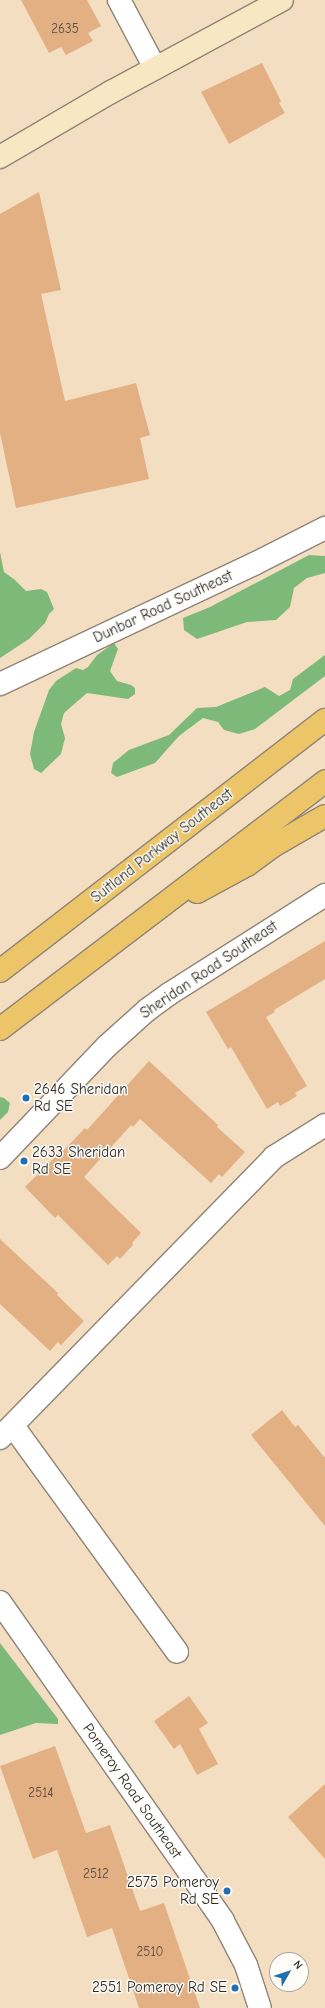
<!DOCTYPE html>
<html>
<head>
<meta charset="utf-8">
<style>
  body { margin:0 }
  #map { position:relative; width:325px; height:2008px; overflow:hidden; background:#f3dec2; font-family:"Comic Neue",sans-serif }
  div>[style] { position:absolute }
  .forest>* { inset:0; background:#7dba79 }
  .building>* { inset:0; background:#e3b084 }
  .roads { filter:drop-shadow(1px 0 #8f8476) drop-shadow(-1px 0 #8f8476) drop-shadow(0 1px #8f8476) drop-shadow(0 -1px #8f8476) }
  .street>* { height:22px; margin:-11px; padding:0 11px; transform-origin:11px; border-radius:11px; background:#fff }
  .secondary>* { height:22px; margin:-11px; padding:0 11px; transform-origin:11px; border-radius:11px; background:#f7e8c3 }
  .highway>* { height:22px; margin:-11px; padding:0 11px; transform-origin:11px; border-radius:11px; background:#ecc569 }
  .dots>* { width:11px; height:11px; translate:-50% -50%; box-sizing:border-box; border:2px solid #fdfcf7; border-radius:50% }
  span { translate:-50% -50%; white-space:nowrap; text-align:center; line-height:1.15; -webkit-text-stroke:3px #fdfcf7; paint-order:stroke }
  .number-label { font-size:13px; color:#594c41 }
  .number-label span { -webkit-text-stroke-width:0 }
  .street-label { font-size:15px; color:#2b2b2b }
  .poi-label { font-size:15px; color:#2b2b2b }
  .left { translate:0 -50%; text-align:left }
  .right { translate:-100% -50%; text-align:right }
  .north { position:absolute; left:269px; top:1952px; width:40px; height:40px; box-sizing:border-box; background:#fdfcf7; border:1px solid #a9a8a5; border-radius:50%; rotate:51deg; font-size:11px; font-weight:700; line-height:16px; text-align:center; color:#2b2b2b }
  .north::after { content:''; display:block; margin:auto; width:14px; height:18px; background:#1f6fb2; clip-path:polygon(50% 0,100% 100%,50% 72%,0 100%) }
</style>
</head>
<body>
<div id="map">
  <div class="forest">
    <i style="clip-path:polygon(0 552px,4px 572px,15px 580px,26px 591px,41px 589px,47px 592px,54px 609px,49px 614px,45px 623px,29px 639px,0 658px)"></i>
    <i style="clip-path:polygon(309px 555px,325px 556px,325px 573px,307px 578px,294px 588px,290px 607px,276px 620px,247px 622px,197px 639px,184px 630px,183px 618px,210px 607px)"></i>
    <i style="clip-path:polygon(114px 643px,118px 649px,110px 671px,117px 681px,131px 685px,135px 688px,135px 694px,128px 699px,87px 693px,64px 713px,61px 724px,65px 738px,61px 754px,41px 773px,34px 769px,30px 754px,34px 732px,49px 690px,56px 681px,76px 668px,83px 670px,88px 667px,97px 655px)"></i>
    <i style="clip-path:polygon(325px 655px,325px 676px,255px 729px,239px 734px,224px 730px,218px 722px,203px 718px,179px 736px,155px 763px,117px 777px,111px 773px,113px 763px,129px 750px,169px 735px,197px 708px,216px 707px,265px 687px,279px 696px,290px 690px,293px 679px)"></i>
    <i style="clip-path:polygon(0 1097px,4px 1098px,10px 1103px,8px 1112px,0 1120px)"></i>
    <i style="clip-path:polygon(0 1643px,58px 1719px,58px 1724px,36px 1723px,0 1735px)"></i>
  </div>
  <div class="building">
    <i style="clip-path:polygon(21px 0,87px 0,101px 26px,88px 33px,93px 41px,66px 55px,61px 47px,49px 53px)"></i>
    <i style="clip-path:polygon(262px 63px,281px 101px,279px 103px,285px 113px,229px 144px,201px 92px)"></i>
    <i style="clip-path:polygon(39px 192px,61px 290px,41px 294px,65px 401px,136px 383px,150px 435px,140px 438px,149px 479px,16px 508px,0 433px,0 214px)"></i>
    <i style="clip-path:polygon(325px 941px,325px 979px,274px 1010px,275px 1012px,266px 1017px,307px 1086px,295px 1093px,297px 1096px,280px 1106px,278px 1102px,267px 1109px,231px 1047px,228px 1049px,206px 1012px)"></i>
    <i style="clip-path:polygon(149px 1061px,218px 1125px,217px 1127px,245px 1152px,222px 1177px,219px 1174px,211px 1183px,140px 1119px,133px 1127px,131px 1125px,84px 1177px,141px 1233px,132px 1243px,133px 1245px,120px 1259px,117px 1256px,108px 1265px,58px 1215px,55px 1218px,25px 1187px,62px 1150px,63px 1151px,85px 1128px,87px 1130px)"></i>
    <i style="clip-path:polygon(0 1239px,58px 1293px,57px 1295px,84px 1321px,61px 1345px,58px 1342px,50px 1351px,0 1304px)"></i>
    <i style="clip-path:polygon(282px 1410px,295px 1427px,298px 1425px,325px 1458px,325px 1526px,251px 1435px)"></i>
    <i style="clip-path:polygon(189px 1696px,208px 1723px,199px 1729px,218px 1764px,197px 1775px,180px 1744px,174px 1749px,154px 1721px)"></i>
    <i style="clip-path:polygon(55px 1746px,86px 1833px,110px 1825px,140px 1911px,164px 1903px,200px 2008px,139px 2008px,112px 1928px,87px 1937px,57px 1850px,33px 1859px,0 1766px)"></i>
    <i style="clip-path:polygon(325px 1784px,325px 1859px,288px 1817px)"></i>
  </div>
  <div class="roads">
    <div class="street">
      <i style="left:119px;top:0;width:77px;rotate:62.1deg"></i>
      <i style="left:0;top:684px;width:281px;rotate:-25.3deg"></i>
      <i style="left:254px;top:564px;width:80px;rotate:-26.9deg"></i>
      <i style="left:0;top:1158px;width:155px;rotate:-46.3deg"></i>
      <i style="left:107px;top:1046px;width:54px;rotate:-42deg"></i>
      <i style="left:147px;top:1010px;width:27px;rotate:-36deg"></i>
      <i style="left:169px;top:994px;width:185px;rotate:-32.4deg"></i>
      <i style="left:13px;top:1426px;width:279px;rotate:54deg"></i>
      <i style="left:0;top:1438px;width:392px;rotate:-45.7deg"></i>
      <i style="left:274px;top:1157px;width:60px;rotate:-32.1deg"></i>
      <i style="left:0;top:1602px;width:389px;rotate:55deg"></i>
      <i style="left:223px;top:1921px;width:50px;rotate:62.4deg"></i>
      <i style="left:246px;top:1965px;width:45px;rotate:72deg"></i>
    </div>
    <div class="secondary">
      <i style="left:0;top:157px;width:129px;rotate:-30.4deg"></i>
      <i style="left:111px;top:92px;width:194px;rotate:-28.3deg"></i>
    </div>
    <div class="highway">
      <i style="left:197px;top:892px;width:57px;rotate:-28.4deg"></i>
      <i style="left:247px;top:865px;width:32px;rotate:-36deg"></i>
      <i style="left:273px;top:846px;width:60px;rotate:-30deg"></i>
      <i style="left:0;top:971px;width:411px;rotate:-37.7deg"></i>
      <i style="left:0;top:1029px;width:409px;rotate:-37.3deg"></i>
    </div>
  </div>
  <div class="dots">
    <i style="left:26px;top:1098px;background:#1f6fb2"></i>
    <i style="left:24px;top:1161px;background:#1f6fb2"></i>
    <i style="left:227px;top:1891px;background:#1f6fb2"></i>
    <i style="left:235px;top:1988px;background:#1f6fb2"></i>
  </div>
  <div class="number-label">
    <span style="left:65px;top:29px">2635</span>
    <span style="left:41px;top:1793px">2514</span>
    <span style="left:96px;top:1874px">2512</span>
    <span style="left:150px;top:1952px">2510</span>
  </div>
  <div class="street-label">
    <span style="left:163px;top:607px;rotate:-25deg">Dunbar Road Southeast</span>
    <span style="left:162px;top:846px;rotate:-38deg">Suitland Parkway Southeast</span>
    <span style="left:209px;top:970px;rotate:-34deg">Sheridan Road Southeast</span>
    <span style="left:132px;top:1791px;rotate:55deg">Pomeroy Road Southeast</span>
  </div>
  <div class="poi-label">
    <span class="left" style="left:34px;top:1098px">2646 Sheridan<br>Rd SE</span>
    <span class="left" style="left:32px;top:1161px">2633 Sheridan<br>Rd SE</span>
    <span class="right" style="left:219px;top:1891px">2575 Pomeroy<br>Rd SE</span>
    <span class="right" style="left:227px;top:1988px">2551 Pomeroy Rd SE</span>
  </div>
  <div class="north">N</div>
</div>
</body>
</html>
